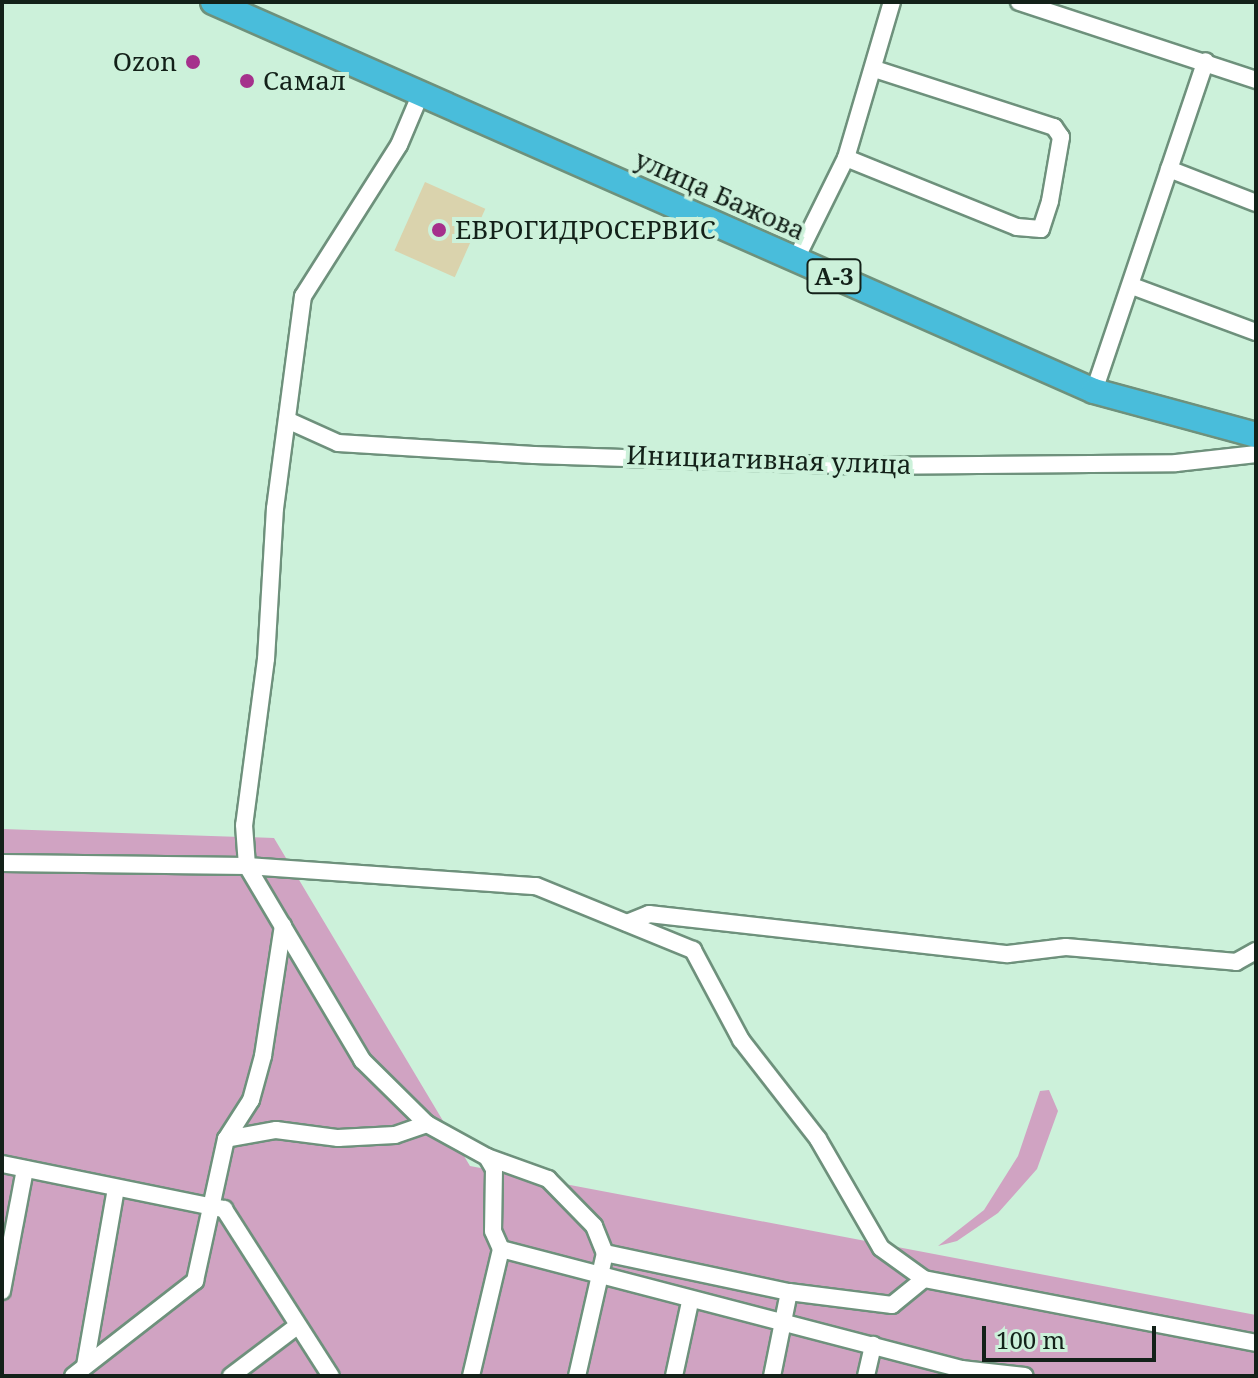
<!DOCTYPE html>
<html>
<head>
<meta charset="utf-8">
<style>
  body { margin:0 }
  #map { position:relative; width:1258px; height:1378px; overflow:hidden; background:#ccf1da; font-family:"Noto Serif",serif }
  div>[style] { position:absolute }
  .green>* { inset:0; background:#d0a3c2 }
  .building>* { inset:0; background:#dad3ad; transform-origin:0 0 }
  .roads { filter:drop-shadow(2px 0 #6e917c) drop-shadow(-2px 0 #6e917c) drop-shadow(0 2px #6e917c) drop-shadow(0 -2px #6e917c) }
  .minor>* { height:16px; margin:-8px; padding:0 8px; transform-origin:8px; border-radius:8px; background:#fff }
  .highway>* { height:24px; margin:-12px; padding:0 12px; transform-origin:12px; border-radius:12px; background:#49bddb }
  .dots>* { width:22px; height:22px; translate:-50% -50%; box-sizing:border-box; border:4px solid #ccf1da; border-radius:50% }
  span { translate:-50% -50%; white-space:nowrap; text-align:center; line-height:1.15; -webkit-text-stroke:8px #ccf1da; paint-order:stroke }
  .shield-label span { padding:2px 6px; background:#ccf1da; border:2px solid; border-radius:6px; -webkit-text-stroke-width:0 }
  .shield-label { font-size:24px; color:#132119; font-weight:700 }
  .poi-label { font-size:26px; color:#132119 }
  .right { translate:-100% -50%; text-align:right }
  .left { translate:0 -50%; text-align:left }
  .street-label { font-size:26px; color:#132119 }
  .frame { position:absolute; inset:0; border:4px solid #132119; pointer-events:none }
  .scale { position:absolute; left:982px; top:1326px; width:174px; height:36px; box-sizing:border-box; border:4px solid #132119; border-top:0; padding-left:10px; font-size:24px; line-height:28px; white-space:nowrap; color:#132119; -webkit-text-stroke:6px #ccf1da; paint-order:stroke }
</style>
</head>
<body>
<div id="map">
  <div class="green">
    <i style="clip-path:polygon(2px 829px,274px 838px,470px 1166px,1256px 1315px,1256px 1376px,2px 1376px)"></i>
    <i style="clip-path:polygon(1049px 1090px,1058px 1111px,1037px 1169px,998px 1213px,957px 1241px,938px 1246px,984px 1210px,1018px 1156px,1040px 1091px)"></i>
  </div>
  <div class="building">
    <i style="left:425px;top:182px;width:66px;height:75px;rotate:24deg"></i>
  </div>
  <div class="roads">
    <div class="minor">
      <i style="left:1019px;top:2px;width:250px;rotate:18.2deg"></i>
      <i style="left:421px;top:93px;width:56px;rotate:112.9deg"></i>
      <i style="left:399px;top:145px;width:179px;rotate:122.4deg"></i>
      <i style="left:303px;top:296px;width:214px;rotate:97.5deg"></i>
      <i style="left:275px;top:508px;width:151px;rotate:93.4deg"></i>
      <i style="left:266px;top:659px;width:167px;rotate:97.5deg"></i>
      <i style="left:244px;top:825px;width:41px;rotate:85.8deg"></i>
      <i style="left:247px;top:866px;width:226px;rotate:59.3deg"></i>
      <i style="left:362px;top:1060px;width:91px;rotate:44.6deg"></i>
      <i style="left:427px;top:1124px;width:68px;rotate:28.8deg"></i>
      <i style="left:487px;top:1157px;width:14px;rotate:60deg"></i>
      <i style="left:494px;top:1169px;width:62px;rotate:90.9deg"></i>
      <i style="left:493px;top:1231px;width:20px;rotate:66deg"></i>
      <i style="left:501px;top:1249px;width:476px;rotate:14.6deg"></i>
      <i style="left:962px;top:1369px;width:63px;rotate:6.3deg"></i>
      <i style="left:846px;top:158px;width:184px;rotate:22deg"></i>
      <i style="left:1017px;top:227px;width:24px;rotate:5deg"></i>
      <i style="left:1041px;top:229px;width:29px;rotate:-72deg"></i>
      <i style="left:1050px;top:201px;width:65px;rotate:-80.2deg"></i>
      <i style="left:1061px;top:137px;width:12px;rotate:-125deg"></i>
      <i style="left:1054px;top:127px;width:189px;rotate:-162.1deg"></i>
      <i style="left:1169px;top:169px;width:93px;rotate:21.3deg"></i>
      <i style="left:796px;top:259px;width:113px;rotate:-63.7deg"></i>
      <i style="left:846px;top:158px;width:163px;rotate:-73.6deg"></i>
      <i style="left:1132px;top:286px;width:132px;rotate:20.4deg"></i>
      <i style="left:1094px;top:391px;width:348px;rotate:-71.3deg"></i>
      <i style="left:287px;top:420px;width:56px;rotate:24.3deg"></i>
      <i style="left:338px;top:443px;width:196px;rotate:3.5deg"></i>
      <i style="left:534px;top:455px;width:328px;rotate:1.9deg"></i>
      <i style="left:862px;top:466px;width:314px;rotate:-0.5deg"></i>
      <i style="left:1176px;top:463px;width:81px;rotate:-6.4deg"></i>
      <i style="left:2px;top:863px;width:245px;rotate:0.7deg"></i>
      <i style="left:247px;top:866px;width:290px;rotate:4deg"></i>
      <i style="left:536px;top:886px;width:170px;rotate:22.2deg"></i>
      <i style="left:693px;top:950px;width:102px;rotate:61.9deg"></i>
      <i style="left:741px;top:1040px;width:125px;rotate:52.1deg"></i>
      <i style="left:818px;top:1139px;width:126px;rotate:60deg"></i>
      <i style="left:881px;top:1248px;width:53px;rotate:35.8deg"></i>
      <i style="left:924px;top:1279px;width:338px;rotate:10.9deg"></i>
      <i style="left:627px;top:923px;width:24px;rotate:-22deg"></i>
      <i style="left:649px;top:914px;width:361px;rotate:6.4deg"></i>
      <i style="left:1008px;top:954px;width:58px;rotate:-6.9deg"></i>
      <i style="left:1066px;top:947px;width:171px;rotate:5deg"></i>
      <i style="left:1236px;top:962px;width:23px;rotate:-29deg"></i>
      <i style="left:226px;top:1139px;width:51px;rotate:-10.2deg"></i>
      <i style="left:276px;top:1130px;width:63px;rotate:7.4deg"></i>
      <i style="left:338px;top:1138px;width:57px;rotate:-3deg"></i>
      <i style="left:395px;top:1135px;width:34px;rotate:-19deg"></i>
      <i style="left:487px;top:1157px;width:65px;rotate:19.8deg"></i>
      <i style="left:548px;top:1179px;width:66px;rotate:45.6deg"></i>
      <i style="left:594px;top:1226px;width:29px;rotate:68deg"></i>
      <i style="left:605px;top:1253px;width:126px;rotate:102.8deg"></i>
      <i style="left:2px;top:1164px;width:227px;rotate:11.5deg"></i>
      <i style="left:224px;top:1209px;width:198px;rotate:57.4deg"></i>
      <i style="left:605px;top:1253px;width:188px;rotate:12deg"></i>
      <i style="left:789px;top:1292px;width:86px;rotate:101.4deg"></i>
      <i style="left:2px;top:1291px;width:124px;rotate:-79.3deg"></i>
      <i style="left:789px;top:1292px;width:104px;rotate:7.2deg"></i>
      <i style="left:892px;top:1305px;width:41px;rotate:-39.1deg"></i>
      <i style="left:85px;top:1366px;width:180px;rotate:-80.1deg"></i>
      <i style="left:73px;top:1376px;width:155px;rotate:-37.9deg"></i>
      <i style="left:195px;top:1281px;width:145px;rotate:-77.7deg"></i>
      <i style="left:226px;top:1139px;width:46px;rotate:-57.3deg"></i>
      <i style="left:251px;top:1100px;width:46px;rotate:-74.7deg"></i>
      <i style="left:263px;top:1056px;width:132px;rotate:-81.3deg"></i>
      <i style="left:231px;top:1376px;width:83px;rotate:-37.1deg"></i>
      <i style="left:471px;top:1376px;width:130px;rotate:-76.7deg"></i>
      <i style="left:674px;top:1376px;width:76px;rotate:-77.8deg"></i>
      <i style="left:866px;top:1376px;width:32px;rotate:-77deg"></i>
    </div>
    <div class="highway">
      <i style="left:213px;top:2px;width:963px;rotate:23.82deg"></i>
      <i style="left:1094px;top:391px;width:168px;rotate:15.2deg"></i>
    </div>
  </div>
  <div class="dots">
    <i style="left:193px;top:62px;background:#a5318c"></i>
    <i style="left:247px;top:81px;background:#a5318c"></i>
    <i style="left:439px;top:230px;background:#a5318c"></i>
  </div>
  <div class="shield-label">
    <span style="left:834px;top:276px">A-3</span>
  </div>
  <div class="poi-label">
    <span class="right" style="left:177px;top:62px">Ozon</span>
    <span class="left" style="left:263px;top:81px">Самал</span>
    <span class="left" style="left:455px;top:230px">ЕВРОГИДРОСЕРВИС</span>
  </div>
  <div class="street-label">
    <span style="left:720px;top:195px;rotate:24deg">улица Бажова</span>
    <span style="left:769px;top:460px;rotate:2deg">Инициативная улица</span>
  </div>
  <div class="frame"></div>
  <div class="scale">100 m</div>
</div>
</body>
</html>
